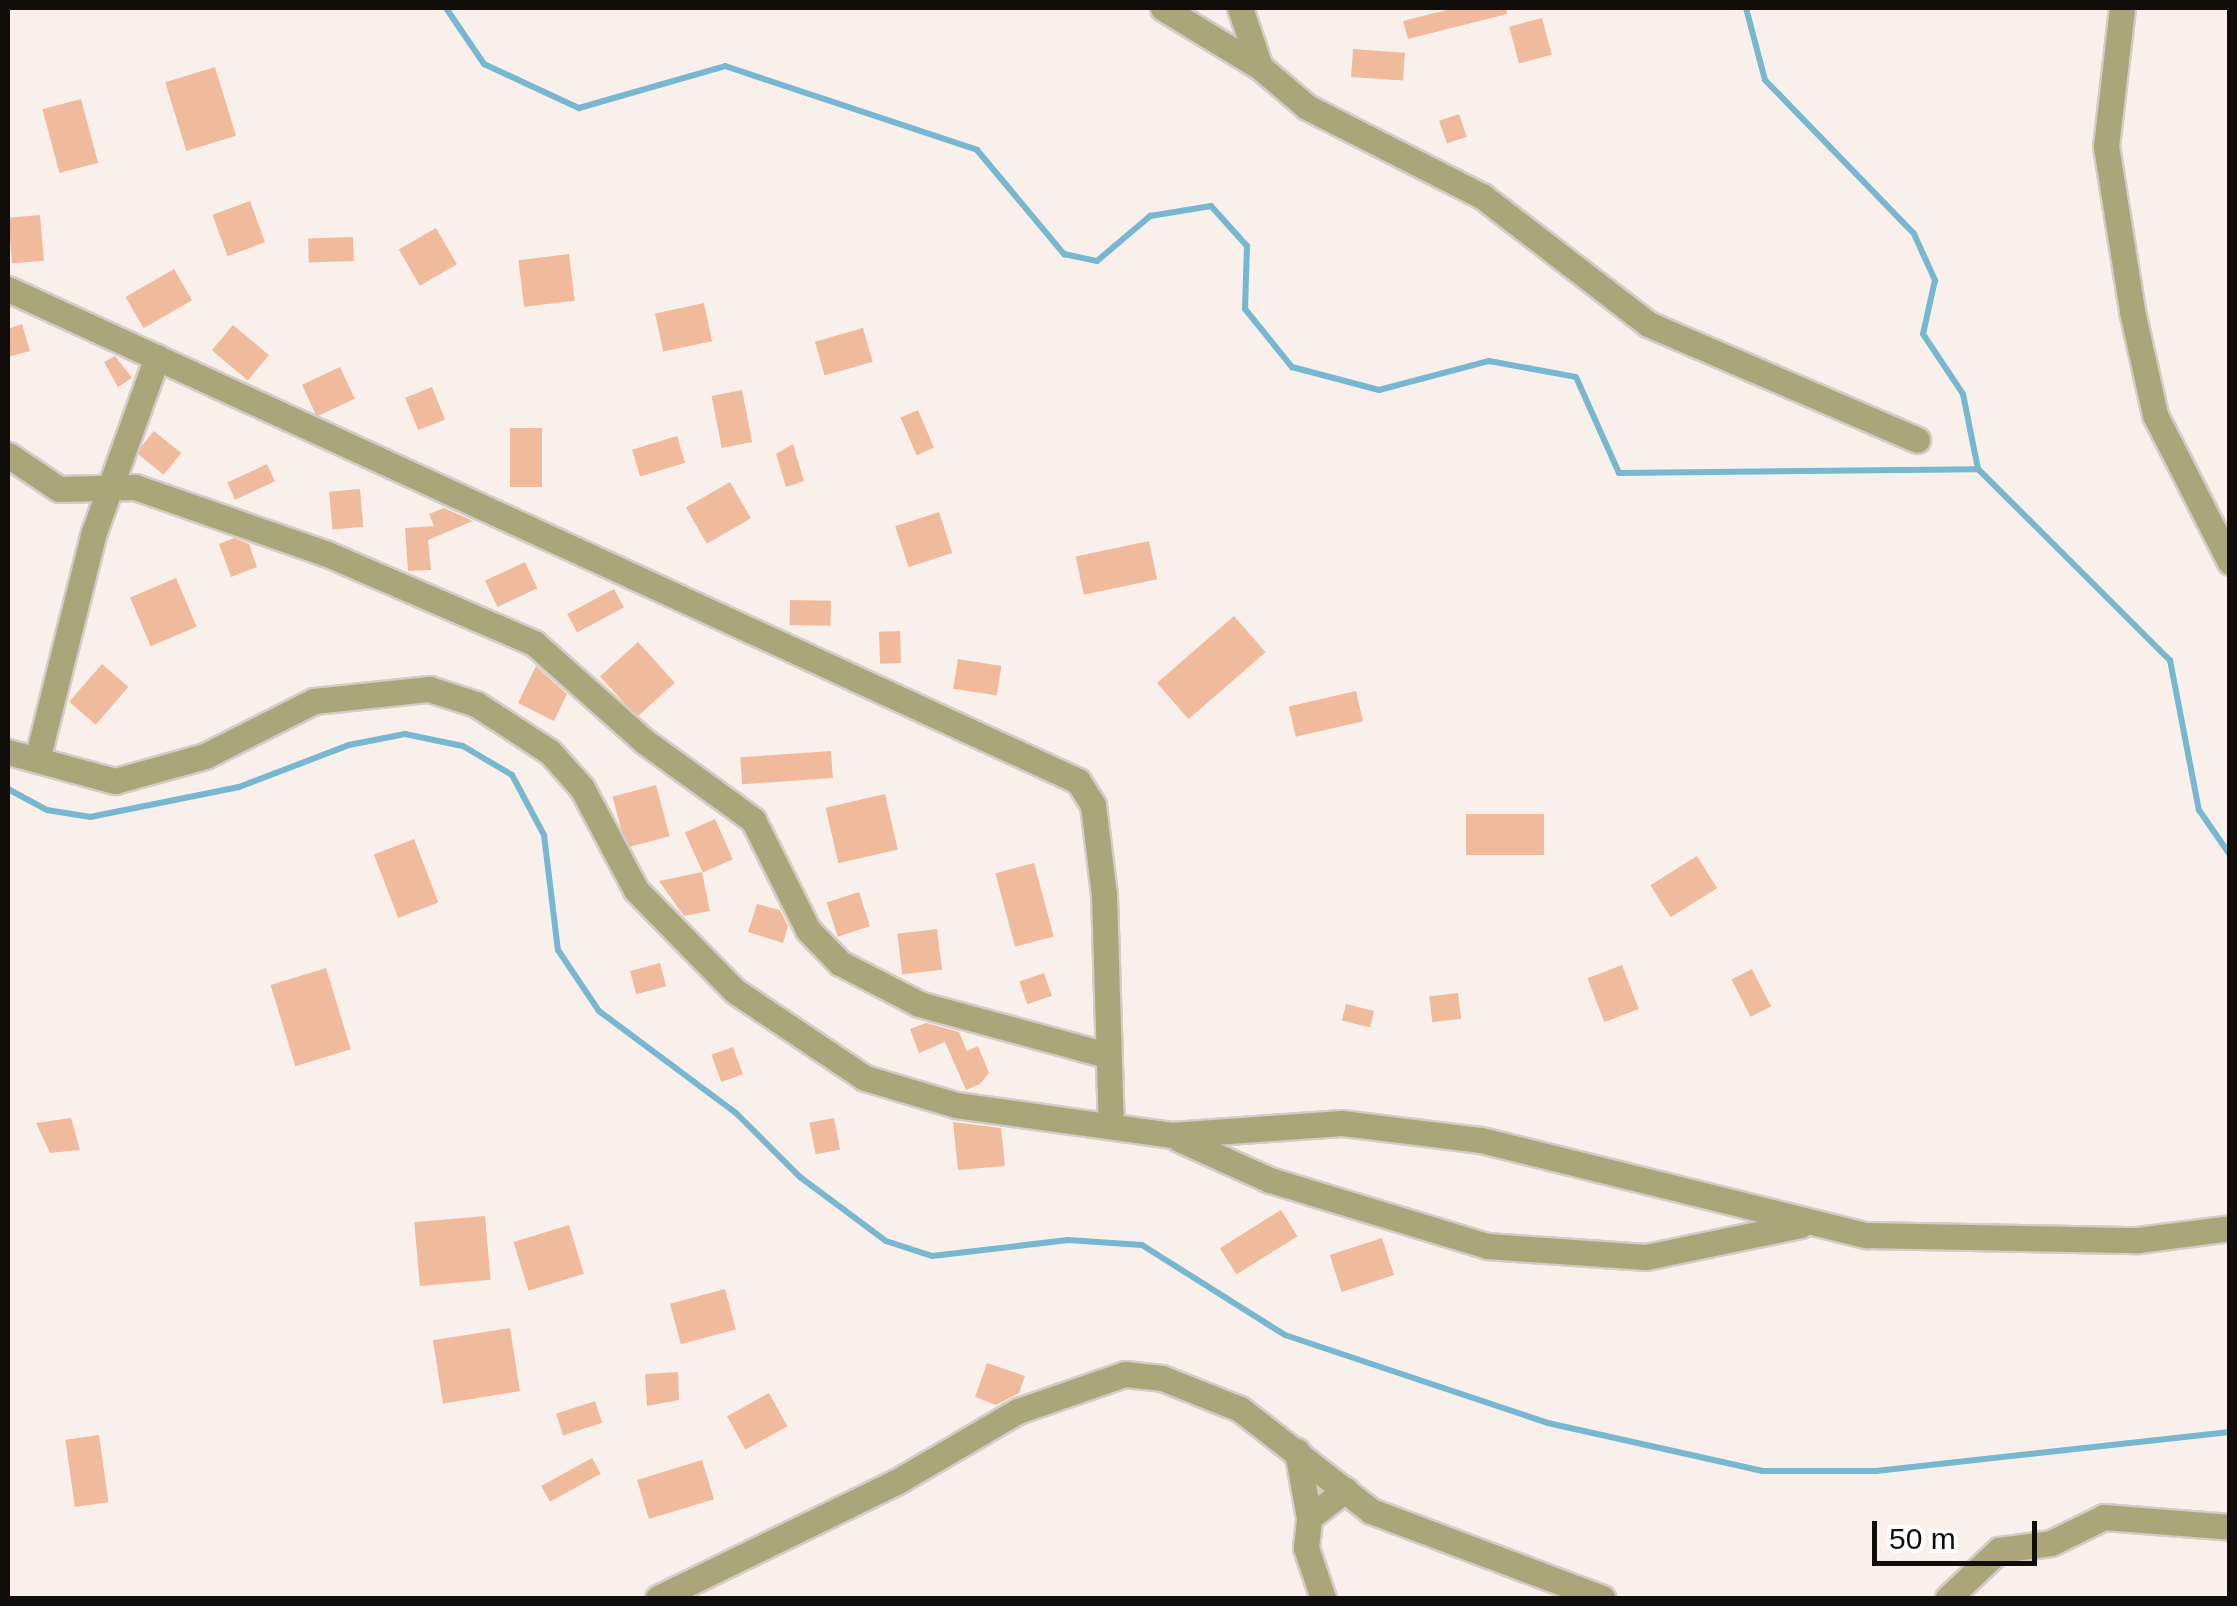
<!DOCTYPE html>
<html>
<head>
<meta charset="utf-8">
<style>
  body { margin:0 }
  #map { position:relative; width:2237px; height:1606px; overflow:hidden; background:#faf0eb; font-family:Helvetica,sans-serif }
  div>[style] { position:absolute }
  .stream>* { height:6px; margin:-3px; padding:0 3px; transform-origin:3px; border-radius:3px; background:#77b7d0 }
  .building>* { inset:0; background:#f0bb9c; transform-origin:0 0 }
  .roads { filter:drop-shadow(2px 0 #d5ccc7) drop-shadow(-2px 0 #d5ccc7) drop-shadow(0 2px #d5ccc7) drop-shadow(0 -2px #d5ccc7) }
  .minor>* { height:25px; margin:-12.5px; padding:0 12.5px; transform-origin:12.5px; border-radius:12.5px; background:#aba67a }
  span { translate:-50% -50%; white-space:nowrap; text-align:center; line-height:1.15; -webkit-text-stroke:10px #fff; paint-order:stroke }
  .frame { position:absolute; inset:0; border:10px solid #110d0b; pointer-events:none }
  .scale { position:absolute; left:1872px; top:1521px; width:165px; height:45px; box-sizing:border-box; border:5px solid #110d0b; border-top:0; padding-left:12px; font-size:30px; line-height:35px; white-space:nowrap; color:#110d0b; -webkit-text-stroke:8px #fff; paint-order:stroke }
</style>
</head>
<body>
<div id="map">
  <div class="stream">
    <i style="left:446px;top:8px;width:68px;rotate:55.8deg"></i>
    <i style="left:484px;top:64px;width:105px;rotate:24.9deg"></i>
    <i style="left:579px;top:108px;width:152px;rotate:-16deg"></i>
    <i style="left:725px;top:66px;width:266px;rotate:18.4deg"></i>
    <i style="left:977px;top:150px;width:136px;rotate:50.1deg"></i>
    <i style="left:1064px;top:254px;width:34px;rotate:12deg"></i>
    <i style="left:1097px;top:261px;width:70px;rotate:-40.3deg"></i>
    <i style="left:1150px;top:216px;width:62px;rotate:-9.3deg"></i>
    <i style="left:1211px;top:206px;width:54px;rotate:48deg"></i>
    <i style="left:1247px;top:246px;width:63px;rotate:91.8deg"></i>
    <i style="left:1245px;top:309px;width:75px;rotate:51deg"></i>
    <i style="left:1292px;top:367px;width:90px;rotate:14.8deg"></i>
    <i style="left:1379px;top:390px;width:114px;rotate:-14.8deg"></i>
    <i style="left:1489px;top:361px;width:88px;rotate:10.4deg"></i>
    <i style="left:1576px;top:377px;width:105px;rotate:65.9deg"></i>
    <i style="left:1619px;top:473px;width:359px;rotate:-0.6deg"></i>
    <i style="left:1978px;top:469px;width:271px;rotate:44.9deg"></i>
    <i style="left:2170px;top:660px;width:153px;rotate:79.1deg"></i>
    <i style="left:2199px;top:810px;width:55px;rotate:55.4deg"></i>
    <i style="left:1746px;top:8px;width:74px;rotate:75.2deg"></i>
    <i style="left:1765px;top:80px;width:214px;rotate:45.9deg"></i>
    <i style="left:1914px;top:234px;width:51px;rotate:65.5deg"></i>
    <i style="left:1935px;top:280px;width:55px;rotate:102.5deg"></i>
    <i style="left:1923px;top:334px;width:72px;rotate:56.3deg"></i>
    <i style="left:1963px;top:394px;width:76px;rotate:78.7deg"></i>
    <i style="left:8px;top:789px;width:44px;rotate:28.3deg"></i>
    <i style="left:47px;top:810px;width:44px;rotate:9.2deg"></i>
    <i style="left:90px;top:817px;width:152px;rotate:-11.4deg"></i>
    <i style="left:239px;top:787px;width:118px;rotate:-20.9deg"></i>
    <i style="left:349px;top:745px;width:57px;rotate:-11.1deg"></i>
    <i style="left:405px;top:734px;width:59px;rotate:11.7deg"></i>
    <i style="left:463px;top:746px;width:57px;rotate:30.6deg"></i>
    <i style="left:512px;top:775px;width:68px;rotate:61.9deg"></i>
    <i style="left:544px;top:835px;width:116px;rotate:83.1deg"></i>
    <i style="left:558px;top:950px;width:73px;rotate:56.1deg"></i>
    <i style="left:599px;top:1011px;width:171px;rotate:36.7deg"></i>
    <i style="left:736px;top:1113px;width:91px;rotate:45deg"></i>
    <i style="left:800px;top:1177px;width:107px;rotate:36.7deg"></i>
    <i style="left:886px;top:1241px;width:48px;rotate:18.1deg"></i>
    <i style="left:932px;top:1256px;width:137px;rotate:-6.7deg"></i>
    <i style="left:1068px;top:1240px;width:74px;rotate:3.9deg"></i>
    <i style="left:1142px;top:1245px;width:169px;rotate:32.2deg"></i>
    <i style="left:1285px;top:1335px;width:277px;rotate:18.5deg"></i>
    <i style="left:1548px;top:1423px;width:220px;rotate:12.6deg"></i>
    <i style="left:1763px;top:1471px;width:113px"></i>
    <i style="left:1876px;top:1471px;width:356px;rotate:-6.3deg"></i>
  </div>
  <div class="building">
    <i style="clip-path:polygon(1455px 8px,1506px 8px,1507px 14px,1408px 39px,1403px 21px)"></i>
    <i style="left:1542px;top:18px;width:38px;height:34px;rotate:75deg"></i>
    <i style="left:1353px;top:49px;width:52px;height:28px;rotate:4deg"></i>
    <i style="left:215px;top:67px;width:72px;height:52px;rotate:73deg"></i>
    <i style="left:81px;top:99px;width:66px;height:40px;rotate:75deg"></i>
    <i style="left:1459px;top:114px;width:24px;height:21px;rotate:71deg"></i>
    <i style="left:250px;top:201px;width:44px;height:40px;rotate:70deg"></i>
    <i style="left:40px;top:215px;width:46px;height:32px;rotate:85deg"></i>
    <i style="left:436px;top:228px;width:42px;height:43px;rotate:60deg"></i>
    <i style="left:353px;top:237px;width:24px;height:45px;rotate:88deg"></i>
    <i style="left:569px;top:254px;width:47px;height:51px;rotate:83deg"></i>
    <i style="left:174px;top:269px;width:36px;height:56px;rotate:60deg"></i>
    <i style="left:704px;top:303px;width:39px;height:50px;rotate:78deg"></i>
    <i style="clip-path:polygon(22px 324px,30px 351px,8px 357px,8px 329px)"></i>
    <i style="left:233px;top:325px;width:47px;height:33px;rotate:40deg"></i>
    <i style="left:863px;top:328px;width:35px;height:50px;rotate:74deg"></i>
    <i style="clip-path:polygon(115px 356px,132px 378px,118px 387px,104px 362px)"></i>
    <i style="left:340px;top:367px;width:35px;height:42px;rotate:65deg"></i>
    <i style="left:432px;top:387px;width:35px;height:29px;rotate:68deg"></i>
    <i style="left:742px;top:390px;width:53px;height:31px;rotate:79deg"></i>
    <i style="left:918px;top:410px;width:41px;height:19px;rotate:67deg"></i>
    <i style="left:510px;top:428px;width:32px;height:59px"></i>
    <i style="left:154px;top:431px;width:35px;height:28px;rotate:39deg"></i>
    <i style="left:677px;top:436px;width:28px;height:47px;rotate:73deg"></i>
    <i style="clip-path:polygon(793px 444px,804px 481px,786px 487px,776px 454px)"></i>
    <i style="left:267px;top:464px;width:19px;height:44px;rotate:65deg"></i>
    <i style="left:730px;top:482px;width:42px;height:51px;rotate:60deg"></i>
    <i style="left:360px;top:489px;width:38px;height:31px;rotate:85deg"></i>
    <i style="clip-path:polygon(444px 508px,473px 521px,428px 540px,431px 570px,408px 571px,405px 528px,434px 526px,429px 514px)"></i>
    <i style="left:939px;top:512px;width:43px;height:46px;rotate:72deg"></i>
    <i style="clip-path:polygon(234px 538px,249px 544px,257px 567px,231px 577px,219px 544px)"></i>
    <i style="left:1149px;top:541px;width:39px;height:75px;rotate:78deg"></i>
    <i style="left:525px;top:562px;width:29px;height:44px;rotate:65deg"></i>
    <i style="left:176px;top:578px;width:53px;height:50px;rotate:67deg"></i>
    <i style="left:614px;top:589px;width:21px;height:53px;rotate:62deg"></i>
    <i style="left:790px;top:600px;width:41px;height:25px;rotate:1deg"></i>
    <i style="left:1234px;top:616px;width:48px;height:102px;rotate:49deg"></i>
    <i style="left:900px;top:631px;width:32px;height:21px;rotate:88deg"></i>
    <i style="left:638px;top:642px;width:55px;height:51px;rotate:48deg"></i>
    <i style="left:958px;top:659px;width:44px;height:30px;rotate:9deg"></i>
    <i style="left:102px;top:664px;width:35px;height:50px;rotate:41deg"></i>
    <i style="clip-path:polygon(536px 666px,567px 694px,554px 721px,518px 703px)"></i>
    <i style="left:1356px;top:691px;width:31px;height:69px;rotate:77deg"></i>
    <i style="left:831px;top:751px;width:27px;height:91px;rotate:86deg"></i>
    <i style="left:656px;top:785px;width:53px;height:45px;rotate:75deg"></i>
    <i style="left:885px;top:794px;width:57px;height:61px;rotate:77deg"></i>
    <i style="left:1466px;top:814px;width:78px;height:41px"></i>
    <i style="left:715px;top:819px;width:44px;height:33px;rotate:66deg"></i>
    <i style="left:414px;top:839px;width:68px;height:43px;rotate:69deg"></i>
    <i style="left:1697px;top:856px;width:38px;height:55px;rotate:58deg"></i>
    <i style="left:1034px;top:863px;width:76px;height:40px;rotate:75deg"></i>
    <i style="clip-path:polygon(702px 872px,710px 911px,684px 916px,659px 881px)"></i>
    <i style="left:859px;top:892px;width:36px;height:34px;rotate:72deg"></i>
    <i style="clip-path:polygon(757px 904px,780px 910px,788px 926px,783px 943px,748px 932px)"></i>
    <i style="left:937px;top:929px;width:41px;height:40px;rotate:83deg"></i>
    <i style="left:660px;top:963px;width:24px;height:31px;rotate:75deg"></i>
    <i style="left:1622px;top:965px;width:47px;height:37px;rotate:69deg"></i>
    <i style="left:326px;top:968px;width:85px;height:58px;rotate:73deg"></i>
    <i style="left:1752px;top:969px;width:42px;height:23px;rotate:63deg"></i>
    <i style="left:1044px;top:973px;width:24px;height:26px;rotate:71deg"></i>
    <i style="left:1458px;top:993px;width:26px;height:29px;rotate:83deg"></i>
    <i style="left:1346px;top:1004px;width:29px;height:17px;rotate:14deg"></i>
    <i style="clip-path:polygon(926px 1023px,959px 1032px,967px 1051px,978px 1046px,989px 1073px,980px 1084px,966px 1090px,945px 1042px,919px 1053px,910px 1029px)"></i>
    <i style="left:733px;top:1047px;width:29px;height:23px;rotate:70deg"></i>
    <i style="clip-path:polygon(71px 1118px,80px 1150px,50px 1153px,36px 1123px)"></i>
    <i style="left:834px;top:1118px;width:32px;height:25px;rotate:79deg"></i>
    <i style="clip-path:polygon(953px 1122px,1001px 1128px,1005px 1166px,958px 1170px)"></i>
    <i style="left:1281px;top:1210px;width:31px;height:72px;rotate:58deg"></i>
    <i style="left:485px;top:1216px;width:64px;height:71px;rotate:85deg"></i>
    <i style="left:569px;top:1225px;width:51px;height:58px;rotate:73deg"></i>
    <i style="left:1382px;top:1238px;width:39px;height:55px;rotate:72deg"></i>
    <i style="left:725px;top:1289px;width:42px;height:57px;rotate:75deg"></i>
    <i style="left:510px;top:1328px;width:64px;height:78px;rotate:81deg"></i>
    <i style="clip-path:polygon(987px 1363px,1025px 1376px,1019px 1393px,996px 1405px,975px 1397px)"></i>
    <i style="clip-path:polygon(678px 1372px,679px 1400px,647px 1406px,645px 1374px)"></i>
    <i style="left:769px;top:1393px;width:38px;height:48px;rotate:61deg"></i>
    <i style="left:595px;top:1401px;width:23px;height:41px;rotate:72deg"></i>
    <i style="left:99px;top:1435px;width:68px;height:34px;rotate:82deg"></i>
    <i style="left:592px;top:1458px;width:18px;height:58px;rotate:61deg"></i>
    <i style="left:702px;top:1460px;width:41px;height:68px;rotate:73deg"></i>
  </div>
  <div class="roads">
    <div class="minor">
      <i style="left:1163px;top:8px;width:114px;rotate:31.3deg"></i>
      <i style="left:1260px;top:67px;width:62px;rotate:40.4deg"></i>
      <i style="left:1307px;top:107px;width:196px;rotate:27deg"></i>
      <i style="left:1482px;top:196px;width:210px;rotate:37.6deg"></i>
      <i style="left:1648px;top:324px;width:293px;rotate:23.3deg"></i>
      <i style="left:1240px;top:8px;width:62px;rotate:71.3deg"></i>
      <i style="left:2122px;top:8px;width:139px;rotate:96.6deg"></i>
      <i style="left:2106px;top:146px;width:167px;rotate:81deg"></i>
      <i style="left:2132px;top:311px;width:107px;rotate:77.5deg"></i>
      <i style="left:2155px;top:415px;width:165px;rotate:63deg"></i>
      <i style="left:8px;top:289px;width:1178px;rotate:24.69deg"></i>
      <i style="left:1078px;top:781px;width:28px;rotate:58deg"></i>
      <i style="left:1093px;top:805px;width:90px;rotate:83deg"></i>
      <i style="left:1104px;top:894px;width:231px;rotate:88.3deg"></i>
      <i style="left:8px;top:455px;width:61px;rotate:33.7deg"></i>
      <i style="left:59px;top:489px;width:76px;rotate:-1.5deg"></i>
      <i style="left:135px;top:487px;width:201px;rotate:19.2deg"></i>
      <i style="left:325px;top:553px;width:228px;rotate:23.3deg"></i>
      <i style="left:534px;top:643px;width:147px;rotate:41.7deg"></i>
      <i style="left:644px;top:741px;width:135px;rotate:35.9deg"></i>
      <i style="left:753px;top:820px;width:123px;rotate:63.4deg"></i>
      <i style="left:808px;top:930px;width:46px;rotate:45.9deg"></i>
      <i style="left:840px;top:963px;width:89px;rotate:27.4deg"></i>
      <i style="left:919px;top:1004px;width:195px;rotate:15.2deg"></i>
      <i style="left:8px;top:752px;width:111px;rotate:15.2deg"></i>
      <i style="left:115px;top:781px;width:93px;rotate:-15.5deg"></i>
      <i style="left:205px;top:756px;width:122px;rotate:-26.8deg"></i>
      <i style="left:314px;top:701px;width:116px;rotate:-6deg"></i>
      <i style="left:429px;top:689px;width:49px;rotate:17.7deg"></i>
      <i style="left:476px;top:704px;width:88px;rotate:33deg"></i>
      <i style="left:550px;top:752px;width:48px;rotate:48.4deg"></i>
      <i style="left:582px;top:788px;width:115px;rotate:62.1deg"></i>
      <i style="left:636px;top:890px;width:141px;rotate:45.6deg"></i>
      <i style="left:735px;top:991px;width:156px;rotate:33.8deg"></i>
      <i style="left:865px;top:1078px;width:95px;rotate:16.5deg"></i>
      <i style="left:956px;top:1105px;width:217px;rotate:7.9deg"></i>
      <i style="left:1171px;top:1135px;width:171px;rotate:-4deg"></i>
      <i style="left:1342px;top:1123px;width:140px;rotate:7deg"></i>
      <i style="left:1481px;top:1140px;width:397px;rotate:13.9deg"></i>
      <i style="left:1866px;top:1235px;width:272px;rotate:1.1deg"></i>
      <i style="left:2138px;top:1240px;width:93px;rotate:-7.4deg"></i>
      <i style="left:38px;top:756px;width:231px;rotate:-76deg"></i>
      <i style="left:94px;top:532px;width:186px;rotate:-70.2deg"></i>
      <i style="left:1179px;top:1139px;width:100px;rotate:24.3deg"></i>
      <i style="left:1270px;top:1180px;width:227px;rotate:16.9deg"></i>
      <i style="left:1487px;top:1246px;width:159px;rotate:4deg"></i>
      <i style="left:1646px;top:1257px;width:158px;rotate:-11.7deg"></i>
      <i style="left:1297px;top:1451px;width:68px;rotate:79.8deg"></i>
      <i style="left:658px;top:1598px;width:267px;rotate:-26deg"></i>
      <i style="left:898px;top:1481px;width:139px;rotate:-30.3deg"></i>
      <i style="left:1018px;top:1411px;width:113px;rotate:-19.1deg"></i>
      <i style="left:1125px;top:1374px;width:37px;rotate:6deg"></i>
      <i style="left:1162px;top:1378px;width:84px;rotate:21.7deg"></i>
      <i style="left:1240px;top:1409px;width:166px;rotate:37.9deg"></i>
      <i style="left:1371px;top:1511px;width:247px;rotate:20.6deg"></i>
      <i style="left:1323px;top:1598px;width:53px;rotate:-108.8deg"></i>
      <i style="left:1306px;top:1548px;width:30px;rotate:-84deg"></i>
      <i style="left:1309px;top:1518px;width:46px;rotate:-37.9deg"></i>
      <i style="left:1948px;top:1598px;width:70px;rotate:-43.3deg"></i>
      <i style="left:1999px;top:1550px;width:52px;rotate:-7.7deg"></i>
      <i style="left:2051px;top:1543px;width:59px;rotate:-26.1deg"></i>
      <i style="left:2104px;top:1517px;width:126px;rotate:4.5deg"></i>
    </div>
  </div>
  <div class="frame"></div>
  <div class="scale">50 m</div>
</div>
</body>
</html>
